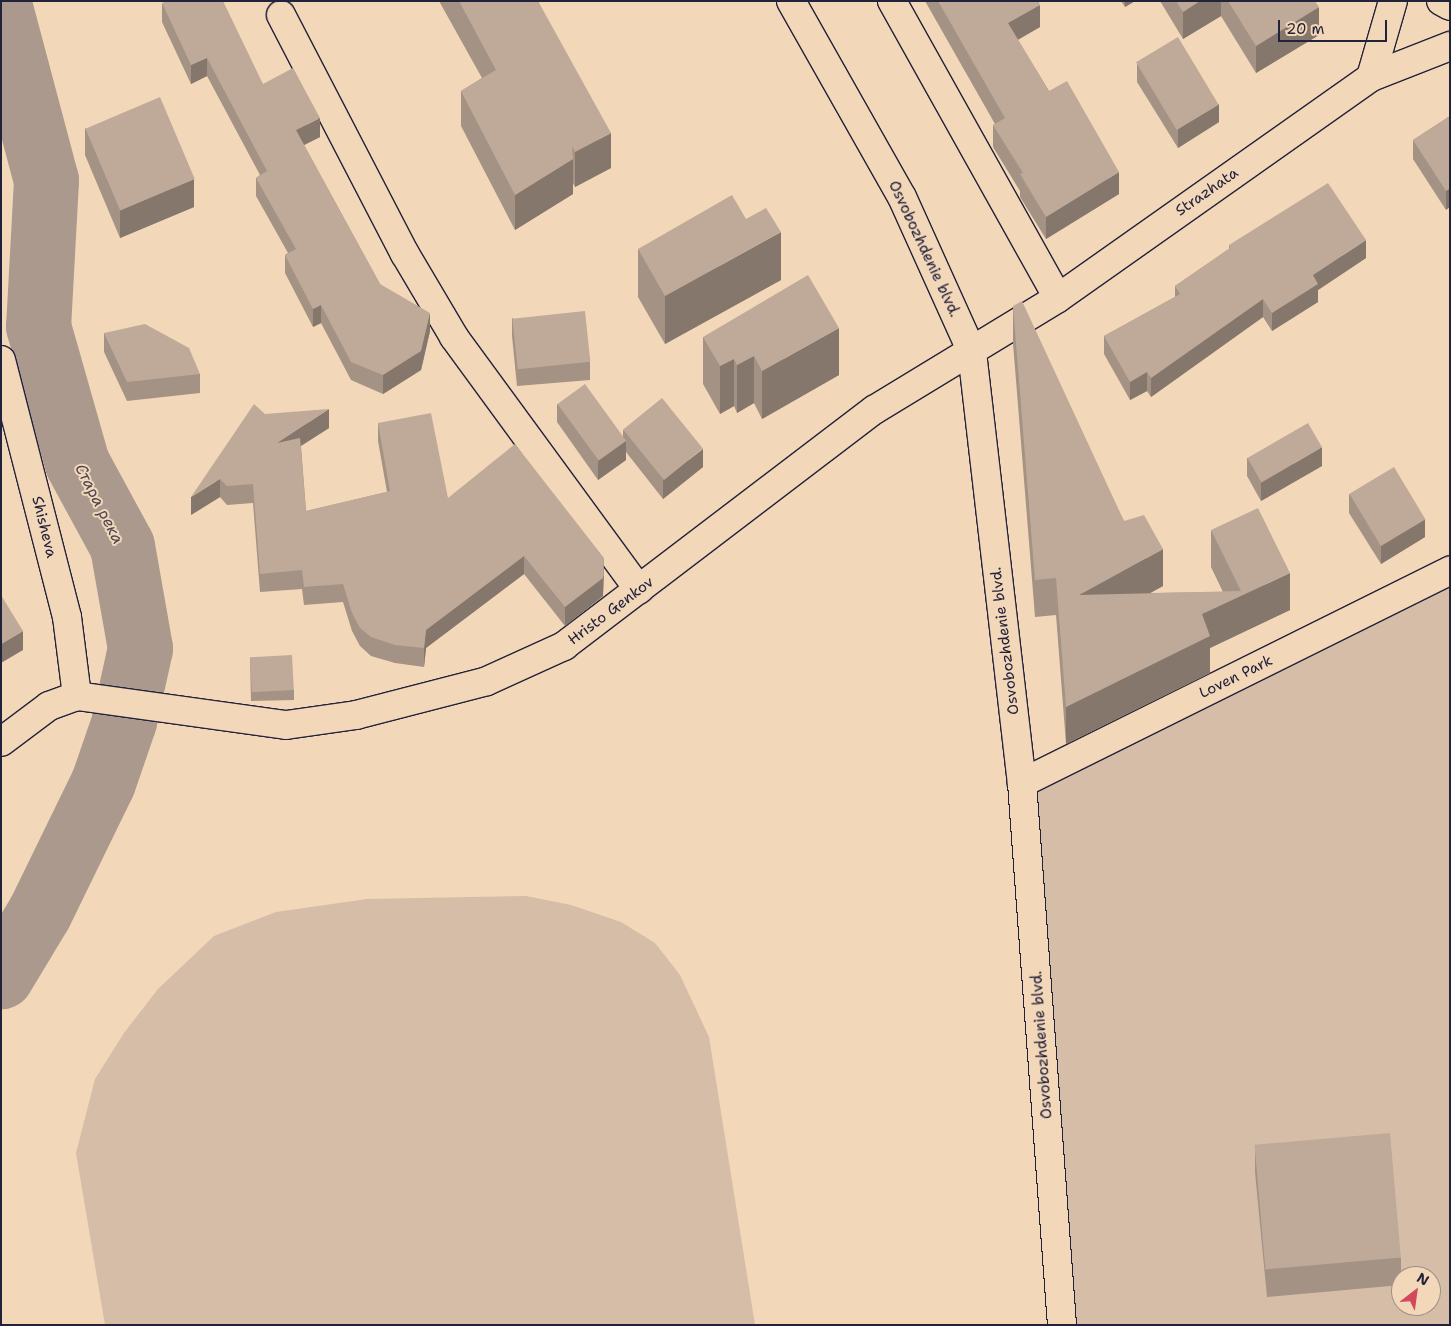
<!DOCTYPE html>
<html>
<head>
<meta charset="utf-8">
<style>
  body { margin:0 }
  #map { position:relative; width:1451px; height:1326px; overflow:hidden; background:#f3d7b9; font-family:"Shantell Sans",sans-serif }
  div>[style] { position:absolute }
  .green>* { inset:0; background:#d5bda7 }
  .river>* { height:65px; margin:-32.5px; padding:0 32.5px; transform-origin:32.5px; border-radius:32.5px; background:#ab998e }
  .roads { filter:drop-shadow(1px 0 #22223b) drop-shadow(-1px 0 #22223b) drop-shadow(0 1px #22223b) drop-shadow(0 -1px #22223b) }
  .minor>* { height:28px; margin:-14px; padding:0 14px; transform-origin:14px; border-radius:14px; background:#f3d7b9 }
  .major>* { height:28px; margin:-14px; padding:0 14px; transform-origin:14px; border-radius:14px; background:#f3d7b9 }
  .wall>* { inset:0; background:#a49284 }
  .shaded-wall>* { inset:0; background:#86776c }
  .building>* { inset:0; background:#bfaa9a; transform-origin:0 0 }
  span { translate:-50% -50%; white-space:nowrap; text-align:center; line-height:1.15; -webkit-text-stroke:4px #f3d7b9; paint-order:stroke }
  .street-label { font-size:15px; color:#22223b }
  .water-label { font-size:16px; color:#4b4654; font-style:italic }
  .frame { position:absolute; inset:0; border:2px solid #22223b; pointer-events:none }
  .north { position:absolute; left:1391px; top:1266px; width:50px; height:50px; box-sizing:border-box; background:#f3d7b9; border:1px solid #9f8f87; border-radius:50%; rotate:30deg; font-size:14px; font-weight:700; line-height:20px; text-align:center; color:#22223b }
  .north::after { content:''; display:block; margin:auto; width:18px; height:22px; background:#d1495b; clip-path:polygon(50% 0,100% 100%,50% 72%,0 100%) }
  .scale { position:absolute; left:1278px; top:20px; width:109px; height:22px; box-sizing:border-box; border:2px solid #22223b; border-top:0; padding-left:6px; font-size:15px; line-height:18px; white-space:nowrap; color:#22223b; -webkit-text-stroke:4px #f3d7b9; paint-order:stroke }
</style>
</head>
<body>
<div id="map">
  <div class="green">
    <i style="clip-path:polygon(evenodd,1450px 571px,1450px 1325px,1062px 1325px,1022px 783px,1450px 571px,1401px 1276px,1431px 1276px,1431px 1306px,1401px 1306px,1401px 1276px)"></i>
    <i style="clip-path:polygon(526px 896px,571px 905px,621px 922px,655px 943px,680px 975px,709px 1037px,755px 1325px,105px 1325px,76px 1153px,95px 1079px,124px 1033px,158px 989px,214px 936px,276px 912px,367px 899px)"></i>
  </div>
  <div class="river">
    <i style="left:1px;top:11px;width:175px;rotate:75.1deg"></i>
    <i style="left:46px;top:180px;width:146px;rotate:93.1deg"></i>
    <i style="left:38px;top:326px;width:142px;rotate:74.1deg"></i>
    <i style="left:77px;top:463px;width:94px;rotate:61.5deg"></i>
    <i style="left:122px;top:546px;width:104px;rotate:80deg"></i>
    <i style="left:140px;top:648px;width:75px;rotate:102.4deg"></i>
    <i style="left:124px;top:721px;width:65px;rotate:109deg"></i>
    <i style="left:103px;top:782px;width:146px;rotate:116deg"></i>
    <i style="left:39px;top:913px;width:74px;rotate:121.1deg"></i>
  </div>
  <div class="roads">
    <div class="minor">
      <i style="left:892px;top:1px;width:340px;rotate:60.8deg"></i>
      <i style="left:1441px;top:1px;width:10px;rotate:29deg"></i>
      <i style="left:281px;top:15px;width:269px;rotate:62.6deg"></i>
      <i style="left:405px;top:254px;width:96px;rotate:59.4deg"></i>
      <i style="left:454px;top:337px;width:313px;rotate:53.8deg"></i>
      <i style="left:1371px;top:77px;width:79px;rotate:-73.9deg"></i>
      <i style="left:1px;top:360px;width:265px;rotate:75.6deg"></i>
      <i style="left:67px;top:617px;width:80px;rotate:82.8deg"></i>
      <i style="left:1px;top:742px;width:60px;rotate:-36.9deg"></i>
      <i style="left:49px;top:706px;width:30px;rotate:-20deg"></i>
      <i style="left:77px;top:696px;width:211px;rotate:7.9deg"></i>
      <i style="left:286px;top:725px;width:71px;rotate:-8.1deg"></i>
      <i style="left:356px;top:715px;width:135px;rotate:-14.5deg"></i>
      <i style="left:487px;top:681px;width:85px;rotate:-24.4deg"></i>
      <i style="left:564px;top:646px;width:390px;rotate:-37.3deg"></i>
      <i style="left:874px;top:410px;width:215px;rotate:-31.3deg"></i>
      <i style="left:1058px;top:298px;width:383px;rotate:-35.2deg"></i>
      <i style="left:1371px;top:77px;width:85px;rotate:-21.4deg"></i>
      <i style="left:1022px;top:783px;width:478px;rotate:-26.4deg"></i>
    </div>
    <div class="major">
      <i style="left:791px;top:1px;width:225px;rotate:60.5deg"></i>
      <i style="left:902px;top:197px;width:170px;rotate:65.7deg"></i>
      <i style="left:972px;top:352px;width:434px;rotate:83.4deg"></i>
      <i style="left:1022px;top:783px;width:543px;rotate:85.78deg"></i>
    </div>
  </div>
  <div class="wall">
    <i style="clip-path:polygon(439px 1px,538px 1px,611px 168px,575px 187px,573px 183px,573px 194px,515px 230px,461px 126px,461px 91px,482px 78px)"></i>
    <i style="clip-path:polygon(925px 1px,1039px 1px,1040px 27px,1018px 40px,1049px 91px,1119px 194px,1046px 239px,1020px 197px,1020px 191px,993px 147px,993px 125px,995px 124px)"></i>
    <i style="clip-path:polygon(1121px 1px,1135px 1px,1125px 7px)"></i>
    <i style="clip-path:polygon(1160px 1px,1315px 1px,1319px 35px,1256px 73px,1221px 16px,1183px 39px)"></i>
    <i style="clip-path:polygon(162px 3px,263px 84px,320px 137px,304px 145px,380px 284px,430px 331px,421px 370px,383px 394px,351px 380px,321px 323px,313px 327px,285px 273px,285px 255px,288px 253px,256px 196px,256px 178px,260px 175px,207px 76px,191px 84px,162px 22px)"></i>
    <i style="clip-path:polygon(1137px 63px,1219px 122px,1178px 148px,1137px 82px)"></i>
    <i style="clip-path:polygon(1450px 116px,1446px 210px,1413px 159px,1413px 140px)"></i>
    <i style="clip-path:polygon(85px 128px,194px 207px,120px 238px,85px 155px)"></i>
    <i style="clip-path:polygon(1229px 245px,1366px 258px,1318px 290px,1318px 302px,1272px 331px,1263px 317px,1151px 397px,1147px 391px,1130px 400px,1104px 354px,1104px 336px,1175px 297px,1175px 286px,1229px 249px)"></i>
    <i style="clip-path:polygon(638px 249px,781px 280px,665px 344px,638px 297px)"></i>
    <i style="clip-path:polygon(1013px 306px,1124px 521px,1163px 586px,1150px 593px,1223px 592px,1211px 567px,1211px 530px,1290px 610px,1210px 648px,1210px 673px,1066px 744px,1056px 615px,1035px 617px,1013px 343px)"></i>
    <i style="clip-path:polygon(512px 318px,590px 362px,590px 380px,517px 386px,512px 336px)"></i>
    <i style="clip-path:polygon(104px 333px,200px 374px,200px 393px,127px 401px,104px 352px)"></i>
    <i style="clip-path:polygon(703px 337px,839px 375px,762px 419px,754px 403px,737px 413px,734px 406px,720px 414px,703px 384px)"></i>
    <i style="clip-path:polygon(557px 404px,623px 438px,623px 430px,703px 467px,663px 499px,626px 452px,626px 460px,598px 480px,557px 422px)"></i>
    <i style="clip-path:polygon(265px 414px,329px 428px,301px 446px,306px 511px,387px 492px,378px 441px,378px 423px,448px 498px,604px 576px,603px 596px,565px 626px,524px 574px,426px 648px,424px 667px,395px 663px,371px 656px,360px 646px,352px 631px,343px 602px,304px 605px,302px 589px,260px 592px,253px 503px,227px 505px,220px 497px,191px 515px)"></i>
    <i style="clip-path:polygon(1247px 458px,1322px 466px,1261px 501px,1247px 476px)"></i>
    <i style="clip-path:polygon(1349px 494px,1425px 537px,1381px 564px,1349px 513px)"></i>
    <i style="clip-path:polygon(250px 657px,294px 690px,294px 700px,251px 701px)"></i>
    <i style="clip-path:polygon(1255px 1145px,1401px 1258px,1401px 1285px,1267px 1297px,1255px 1172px)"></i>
  </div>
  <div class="shaded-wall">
    <i style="clip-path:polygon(1125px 1px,1135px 1px,1125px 7px)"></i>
    <i style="clip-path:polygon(1200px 1px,1221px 1px,1221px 16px,1183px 39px,1183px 12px)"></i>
    <i style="clip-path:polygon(1040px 5px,1040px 27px,1008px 45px,1008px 23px)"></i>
    <i style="clip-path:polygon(1319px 7px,1319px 35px,1256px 73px,1256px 46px)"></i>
    <i style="clip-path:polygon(207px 58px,207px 76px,191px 84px,191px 65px)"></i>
    <i style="clip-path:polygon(1219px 104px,1219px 122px,1178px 148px,1178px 129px)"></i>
    <i style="clip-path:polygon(320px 118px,320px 137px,296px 149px,296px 130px)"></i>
    <i style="clip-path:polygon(611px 133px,611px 168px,575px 187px,575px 152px)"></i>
    <i style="clip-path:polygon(573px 159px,573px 194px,515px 230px,515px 195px)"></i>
    <i style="clip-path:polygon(1119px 172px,1119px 194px,1046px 239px,1046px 217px)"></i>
    <i style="clip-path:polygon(194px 179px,194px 207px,120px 238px,120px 210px)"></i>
    <i style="clip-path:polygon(1450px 188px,1450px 207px,1446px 210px,1446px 191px)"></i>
    <i style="clip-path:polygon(781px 232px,781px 280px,665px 344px,665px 296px)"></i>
    <i style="clip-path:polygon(1366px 240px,1366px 258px,1318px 290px,1318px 302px,1272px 331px,1272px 313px,1313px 275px)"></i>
    <i style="clip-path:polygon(1263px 299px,1263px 317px,1151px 397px,1151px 378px)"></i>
    <i style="clip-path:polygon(321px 305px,321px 323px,313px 327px,313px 309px)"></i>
    <i style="clip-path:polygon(430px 313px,430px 331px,421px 370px,383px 394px,383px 375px)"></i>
    <i style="clip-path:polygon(839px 328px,839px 375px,762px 419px,762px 371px)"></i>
    <i style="clip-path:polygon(754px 356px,754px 403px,737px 413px,737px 365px)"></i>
    <i style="clip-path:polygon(734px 359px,734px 406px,720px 414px,720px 366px)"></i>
    <i style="clip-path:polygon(1147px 372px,1147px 391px,1130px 400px,1130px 382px)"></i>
    <i style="clip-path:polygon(329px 409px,329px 428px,277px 461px,277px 443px)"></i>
    <i style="clip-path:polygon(626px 441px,626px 460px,598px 480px,598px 461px)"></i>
    <i style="clip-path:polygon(1322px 447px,1322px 466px,1261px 501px,1261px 483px)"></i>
    <i style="clip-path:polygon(703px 449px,703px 467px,663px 499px,663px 480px)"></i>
    <i style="clip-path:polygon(220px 479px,220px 497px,191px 515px,191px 497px)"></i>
    <i style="clip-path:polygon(1425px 519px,1425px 537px,1381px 564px,1381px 546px)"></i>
    <i style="clip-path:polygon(1163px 549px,1163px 586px,1079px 632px,1079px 595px)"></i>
    <i style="clip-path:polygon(524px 556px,524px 574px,426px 648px,424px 667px,424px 648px,426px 630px)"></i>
    <i style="clip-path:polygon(604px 558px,603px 596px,565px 626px,565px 607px)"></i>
    <i style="clip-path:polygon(1290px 573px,1290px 610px,1210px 648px,1210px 673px,1066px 744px,1066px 707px,1202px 614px)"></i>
    <i style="clip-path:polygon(23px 631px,23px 650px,1px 663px,1px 644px)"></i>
  </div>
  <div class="building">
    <i style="clip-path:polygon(166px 1px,223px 1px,263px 84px,293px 68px,320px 118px,296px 130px,380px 284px,430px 313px,421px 351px,383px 375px,351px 362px,321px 305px,313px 309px,285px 255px,296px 249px,256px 178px,267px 171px,207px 58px,191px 65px,162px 3px)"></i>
    <i style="clip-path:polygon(459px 1px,538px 1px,611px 133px,575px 152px,572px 146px,573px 159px,515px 195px,461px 91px,496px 70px)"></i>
    <i style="clip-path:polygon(938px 1px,1038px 1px,1040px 5px,1008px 23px,1049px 91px,1067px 81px,1119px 172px,1046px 217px,1020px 174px,1023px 173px,993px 125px,1005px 118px)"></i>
    <i style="clip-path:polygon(1176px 1px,1200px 1px,1183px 12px)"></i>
    <i style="clip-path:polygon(1228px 1px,1315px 1px,1319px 7px,1256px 46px)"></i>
    <i style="left:1178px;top:37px;width:79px;height:49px;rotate:59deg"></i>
    <i style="left:160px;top:97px;width:89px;height:81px;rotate:67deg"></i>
    <i style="clip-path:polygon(1450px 116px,1450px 188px,1446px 191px,1413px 140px)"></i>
    <i style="clip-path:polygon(1328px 183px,1366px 240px,1313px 275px,1318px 284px,1272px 313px,1263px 299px,1151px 378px,1147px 372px,1130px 382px,1104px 336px,1180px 294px,1175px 286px,1230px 248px,1229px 245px)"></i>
    <i style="clip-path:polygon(732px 195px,746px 219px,766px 208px,781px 232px,665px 296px,638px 249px)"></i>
    <i style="clip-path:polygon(808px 275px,839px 328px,762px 371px,754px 356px,737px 365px,734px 359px,720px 366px,703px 337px)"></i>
    <i style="clip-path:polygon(1022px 301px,1124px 521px,1144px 515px,1163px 549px,1079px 595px,1241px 591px,1211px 530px,1258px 508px,1290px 573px,1202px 614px,1210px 636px,1066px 707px,1056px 578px,1035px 580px,1013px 306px)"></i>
    <i style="left:585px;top:311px;width:51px;height:73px;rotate:84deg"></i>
    <i style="clip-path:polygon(145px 324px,189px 348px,200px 374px,127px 382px,104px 333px)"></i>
    <i style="left:585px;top:384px;width:70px;height:34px;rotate:54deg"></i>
    <i style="left:662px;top:398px;width:65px;height:50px;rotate:51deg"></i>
    <i style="clip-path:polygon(254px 404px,265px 414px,329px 409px,277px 443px,300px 438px,306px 511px,390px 491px,378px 423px,431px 413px,448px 498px,515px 444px,604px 558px,603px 578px,565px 607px,524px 556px,426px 630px,424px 648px,395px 645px,371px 637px,360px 628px,352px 613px,343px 584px,304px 587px,302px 570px,260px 574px,253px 484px,227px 486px,220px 479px,191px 497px)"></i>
    <i style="left:1308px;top:423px;width:28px;height:70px;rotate:60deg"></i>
    <i style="left:1394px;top:467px;width:61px;height:52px;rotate:59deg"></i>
    <i style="clip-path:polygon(1px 595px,23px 631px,1px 644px)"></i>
    <i style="left:292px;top:655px;width:35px;height:42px;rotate:87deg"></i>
    <i style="left:1390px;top:1133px;width:125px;height:136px;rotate:85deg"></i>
  </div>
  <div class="street-label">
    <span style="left:1207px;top:192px;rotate:-35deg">Strazhata</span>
    <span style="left:924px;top:249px;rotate:65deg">Osvobozhdenie blvd.</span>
    <span style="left:44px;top:527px;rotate:76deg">Shisheva</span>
    <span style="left:611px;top:611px;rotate:-37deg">Hristo Genkov</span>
    <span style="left:1005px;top:641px;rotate:-97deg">Osvobozhdenie blvd.</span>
    <span style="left:1236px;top:677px;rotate:-26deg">Loven Park</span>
    <span style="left:1042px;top:1045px;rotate:-94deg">Osvobozhdenie blvd.</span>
  </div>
  <div class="water-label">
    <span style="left:99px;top:504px;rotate:63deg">Стара река</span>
  </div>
  <div class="frame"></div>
  <div class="north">N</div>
  <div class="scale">20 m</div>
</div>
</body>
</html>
